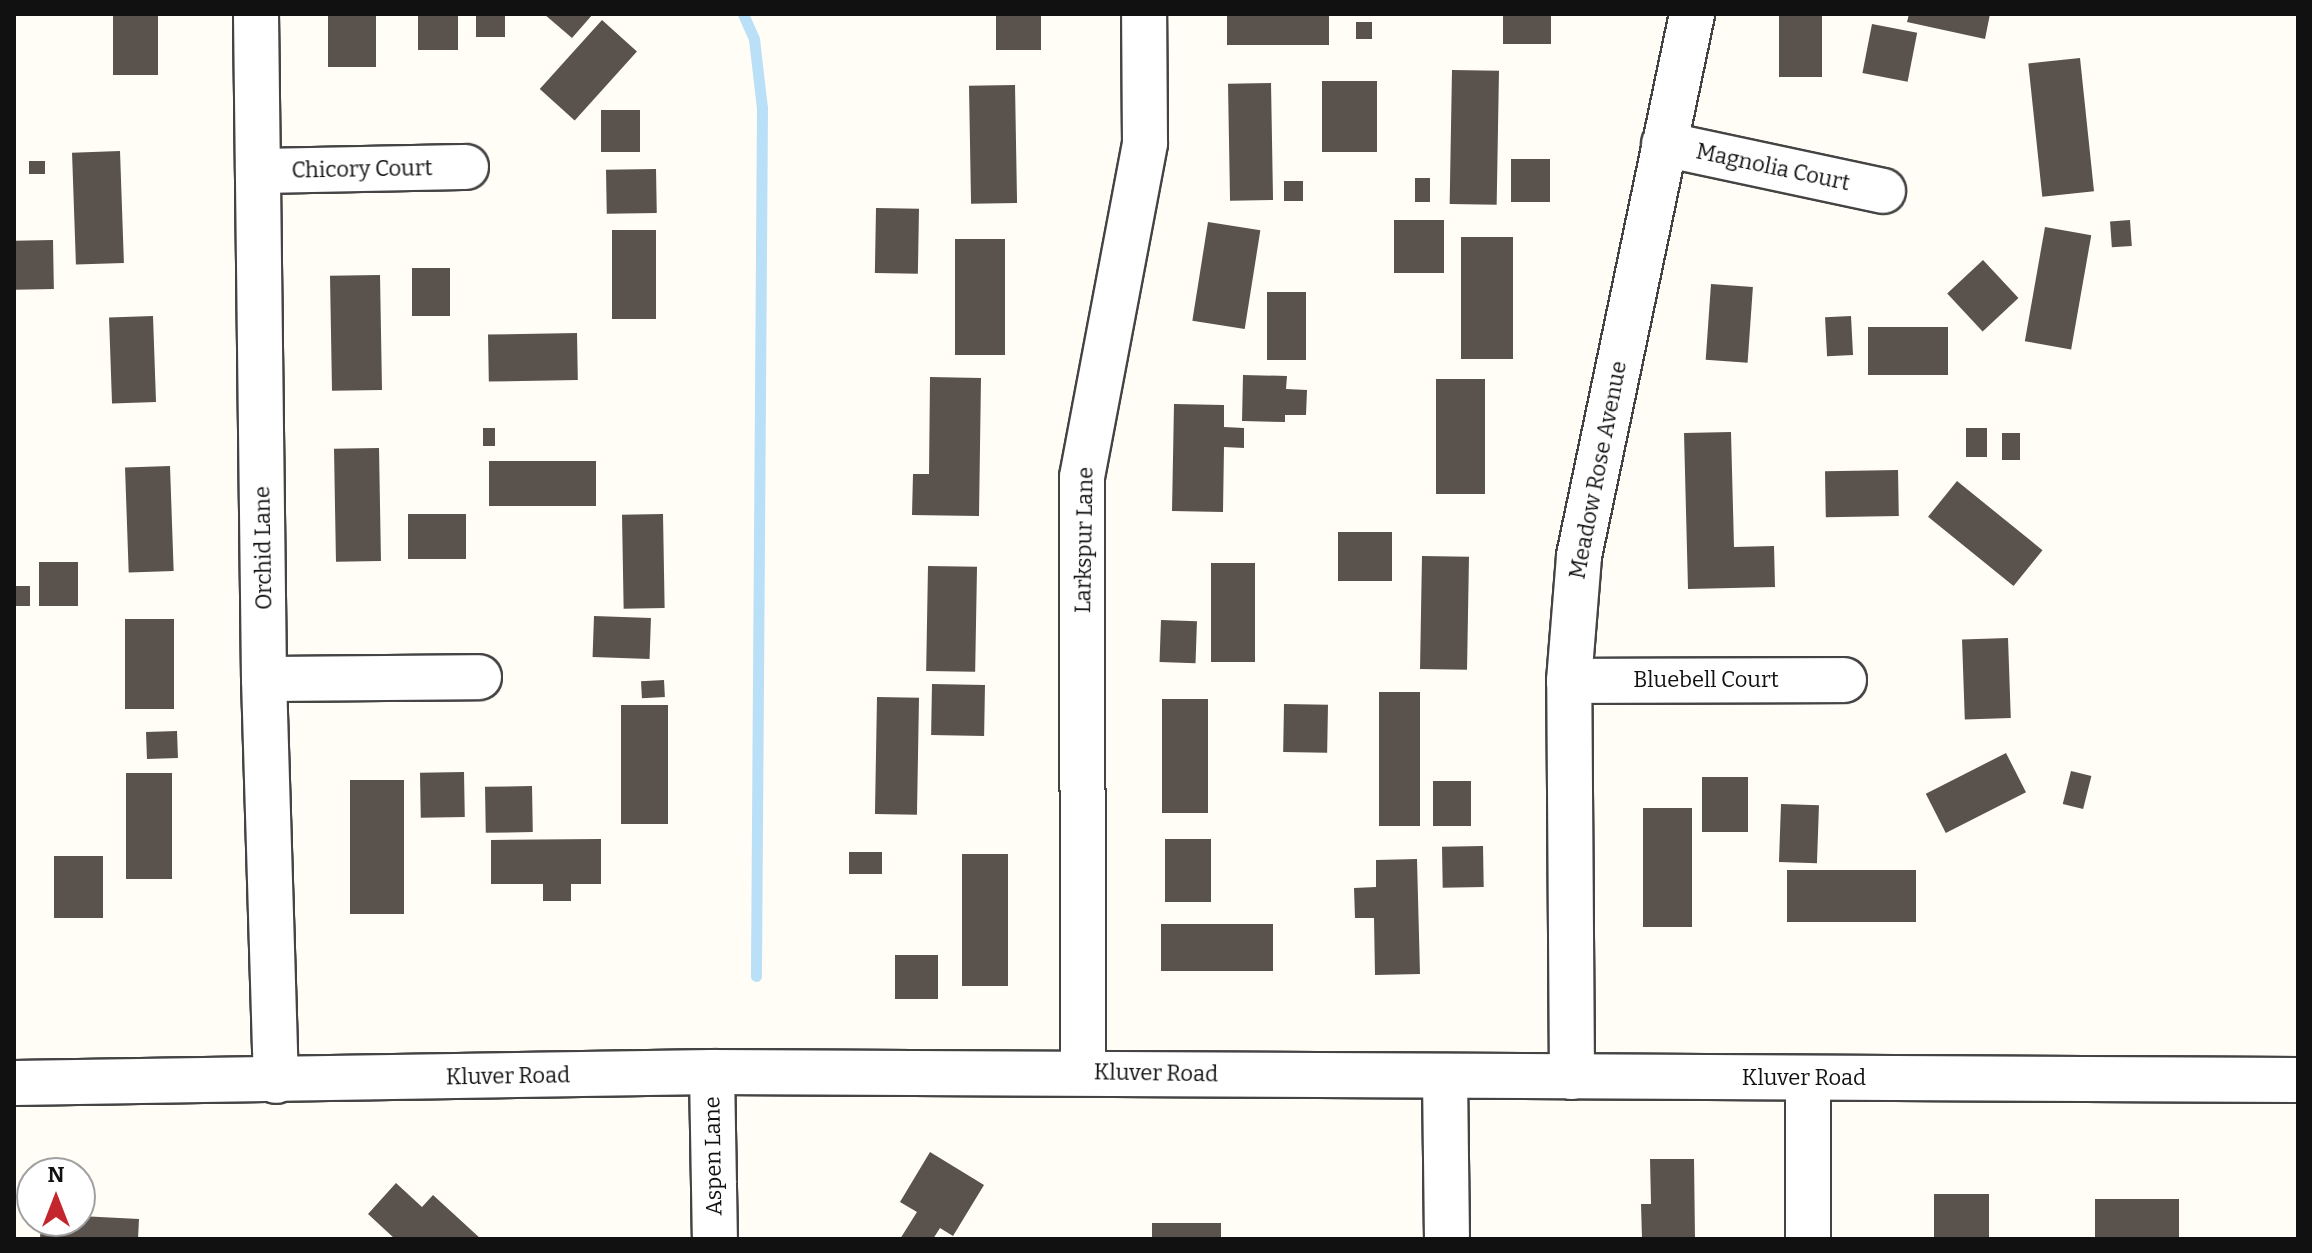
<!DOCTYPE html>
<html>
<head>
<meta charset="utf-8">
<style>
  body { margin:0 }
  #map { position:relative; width:2312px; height:1253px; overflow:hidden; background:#fffdf5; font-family:Bitter,serif }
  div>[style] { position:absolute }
  .stream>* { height:11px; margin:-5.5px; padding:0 5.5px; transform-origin:5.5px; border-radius:5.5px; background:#b9e0f7 }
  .building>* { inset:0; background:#5a524d; transform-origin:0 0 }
  .roads { filter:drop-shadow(2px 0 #444) drop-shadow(-2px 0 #444) drop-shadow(0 2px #444) drop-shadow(0 -2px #444) }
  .minor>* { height:44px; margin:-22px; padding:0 22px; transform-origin:22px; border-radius:22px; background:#fff }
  span { translate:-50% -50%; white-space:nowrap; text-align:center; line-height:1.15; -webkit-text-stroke:8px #fff; paint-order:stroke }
  .street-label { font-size:22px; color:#111 }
  .frame { position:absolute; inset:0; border:16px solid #111; pointer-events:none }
  .north { position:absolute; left:16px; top:1157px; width:80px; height:80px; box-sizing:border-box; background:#fff; border:2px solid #a0a0a0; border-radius:50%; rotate:0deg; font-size:22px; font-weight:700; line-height:32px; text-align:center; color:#111 }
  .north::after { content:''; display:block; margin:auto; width:28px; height:36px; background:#c4262e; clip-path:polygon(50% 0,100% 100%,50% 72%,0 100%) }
</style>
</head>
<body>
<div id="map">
  <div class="stream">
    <i style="left:743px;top:14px;width:27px;rotate:66deg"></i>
    <i style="left:754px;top:39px;width:69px;rotate:83.4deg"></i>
    <i style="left:762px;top:108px;width:868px;rotate:90.4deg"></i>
  </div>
  <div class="building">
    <i style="left:113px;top:14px;width:45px;height:61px"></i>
    <i style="left:328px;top:14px;width:48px;height:53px"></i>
    <i style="left:418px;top:14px;width:40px;height:36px"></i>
    <i style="left:476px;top:14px;width:29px;height:23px"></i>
    <i style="clip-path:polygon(544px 14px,593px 14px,572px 38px)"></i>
    <i style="left:996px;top:14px;width:45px;height:36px"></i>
    <i style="left:1227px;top:14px;width:102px;height:31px"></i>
    <i style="left:1503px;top:14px;width:48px;height:30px"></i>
    <i style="left:1779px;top:14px;width:43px;height:63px"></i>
    <i style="clip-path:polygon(1909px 14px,1990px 14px,1985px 39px,1907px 22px)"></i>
    <i style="left:602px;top:20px;width:47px;height:93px;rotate:42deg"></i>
    <i style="left:1356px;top:22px;width:16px;height:17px"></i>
    <i style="left:1872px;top:24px;width:46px;height:50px;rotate:11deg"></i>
    <i style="left:2080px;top:58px;width:134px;height:52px;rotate:84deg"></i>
    <i style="left:1452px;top:70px;width:47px;height:134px;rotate:1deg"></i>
    <i style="left:1322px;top:81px;width:55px;height:71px"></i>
    <i style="left:1271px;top:83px;width:117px;height:43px;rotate:89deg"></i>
    <i style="left:1015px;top:85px;width:118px;height:46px;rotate:89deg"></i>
    <i style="left:640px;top:110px;width:42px;height:39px;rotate:90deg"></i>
    <i style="left:120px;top:151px;width:112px;height:48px;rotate:88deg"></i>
    <i style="left:1511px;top:159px;width:39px;height:43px"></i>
    <i style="left:29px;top:161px;width:16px;height:13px"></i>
    <i style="left:656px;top:169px;width:44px;height:50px;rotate:89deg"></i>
    <i style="left:1415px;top:178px;width:15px;height:24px"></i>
    <i style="left:1284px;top:181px;width:19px;height:20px"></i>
    <i style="left:876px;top:208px;width:43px;height:65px;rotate:1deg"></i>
    <i style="left:1394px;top:220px;width:50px;height:53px"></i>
    <i style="left:2130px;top:220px;width:26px;height:20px;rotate:86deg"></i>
    <i style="left:1208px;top:222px;width:53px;height:100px;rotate:9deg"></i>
    <i style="left:2045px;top:227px;width:47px;height:116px;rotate:10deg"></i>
    <i style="left:612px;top:230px;width:44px;height:89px"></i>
    <i style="left:1461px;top:237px;width:52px;height:122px"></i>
    <i style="left:955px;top:239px;width:50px;height:116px"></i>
    <i style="left:53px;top:240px;width:49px;height:39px;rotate:89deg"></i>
    <i style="left:1983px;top:260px;width:52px;height:49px;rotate:47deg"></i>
    <i style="left:412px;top:268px;width:38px;height:48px"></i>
    <i style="left:380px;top:275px;width:115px;height:50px;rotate:89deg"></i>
    <i style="left:1711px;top:284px;width:42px;height:76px;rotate:4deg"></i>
    <i style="left:1267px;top:292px;width:39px;height:68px"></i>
    <i style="left:153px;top:316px;width:86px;height:44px;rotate:88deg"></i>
    <i style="left:1851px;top:316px;width:39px;height:26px;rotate:87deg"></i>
    <i style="left:1868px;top:327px;width:80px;height:48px"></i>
    <i style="left:577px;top:333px;width:47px;height:89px;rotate:89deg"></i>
    <i style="clip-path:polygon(1243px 375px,1287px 376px,1286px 389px,1307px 390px,1306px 415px,1285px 415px,1285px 422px,1242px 421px)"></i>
    <i style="clip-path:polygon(930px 377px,981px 378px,979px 516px,912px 515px,913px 474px,929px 474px)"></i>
    <i style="left:1436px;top:379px;width:49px;height:115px"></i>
    <i style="clip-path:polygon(1174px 404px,1224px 405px,1224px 427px,1244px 428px,1244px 448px,1224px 447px,1223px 512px,1172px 511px)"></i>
    <i style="left:483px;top:428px;width:12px;height:18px"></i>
    <i style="left:1966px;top:428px;width:21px;height:29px"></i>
    <i style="clip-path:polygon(1731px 432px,1734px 547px,1774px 546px,1775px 587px,1688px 589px,1684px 433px)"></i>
    <i style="left:2002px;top:433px;width:18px;height:27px"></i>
    <i style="left:379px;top:448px;width:113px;height:45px;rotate:89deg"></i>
    <i style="left:596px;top:461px;width:45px;height:107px;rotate:90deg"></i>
    <i style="left:170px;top:466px;width:105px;height:45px;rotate:88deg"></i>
    <i style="left:1898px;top:470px;width:46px;height:73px;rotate:89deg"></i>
    <i style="left:1957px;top:481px;width:110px;height:46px;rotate:39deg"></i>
    <i style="left:408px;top:514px;width:58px;height:45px"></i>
    <i style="left:663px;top:514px;width:94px;height:41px;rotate:89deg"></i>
    <i style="left:1338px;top:532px;width:54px;height:49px"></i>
    <i style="left:1422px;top:556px;width:47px;height:113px;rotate:1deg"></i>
    <i style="left:78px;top:562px;width:44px;height:39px;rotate:90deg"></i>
    <i style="left:1211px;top:563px;width:44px;height:99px"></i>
    <i style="left:928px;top:566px;width:49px;height:105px;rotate:1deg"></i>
    <i style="left:14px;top:586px;width:16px;height:20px"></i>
    <i style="left:594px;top:616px;width:57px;height:41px;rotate:2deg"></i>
    <i style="left:125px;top:619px;width:49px;height:90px"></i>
    <i style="left:1161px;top:620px;width:36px;height:42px;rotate:2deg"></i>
    <i style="left:2008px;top:638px;width:80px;height:46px;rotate:88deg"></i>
    <i style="left:664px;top:680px;width:17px;height:23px;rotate:87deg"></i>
    <i style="left:932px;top:684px;width:53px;height:51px;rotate:1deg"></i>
    <i style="left:1379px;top:692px;width:41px;height:134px"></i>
    <i style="left:877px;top:697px;width:42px;height:117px;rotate:1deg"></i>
    <i style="left:1162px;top:699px;width:46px;height:114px"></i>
    <i style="left:1284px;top:704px;width:44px;height:48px;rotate:1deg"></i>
    <i style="left:621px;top:705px;width:47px;height:119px"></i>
    <i style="left:177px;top:731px;width:27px;height:31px;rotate:88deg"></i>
    <i style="left:2006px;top:753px;width:44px;height:90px;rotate:63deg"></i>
    <i style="left:2071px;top:771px;width:21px;height:34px;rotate:14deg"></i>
    <i style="left:464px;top:772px;width:45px;height:44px;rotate:89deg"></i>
    <i style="left:126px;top:773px;width:46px;height:106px"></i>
    <i style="left:1748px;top:777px;width:55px;height:46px;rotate:90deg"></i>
    <i style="left:350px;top:780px;width:54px;height:134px"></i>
    <i style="left:1433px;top:781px;width:38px;height:45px"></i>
    <i style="left:532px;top:786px;width:46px;height:47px;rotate:89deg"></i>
    <i style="left:1781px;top:804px;width:38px;height:58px;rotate:2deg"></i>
    <i style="left:1643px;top:808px;width:49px;height:119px"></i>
    <i style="clip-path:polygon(601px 839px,601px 884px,571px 884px,571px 901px,543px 901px,543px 884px,491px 884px,491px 840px)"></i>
    <i style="left:1165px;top:839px;width:46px;height:63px"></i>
    <i style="left:1483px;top:846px;width:41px;height:41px;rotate:89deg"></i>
    <i style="left:849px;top:852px;width:33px;height:22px"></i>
    <i style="left:962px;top:854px;width:46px;height:132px"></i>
    <i style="left:54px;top:856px;width:49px;height:62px"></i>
    <i style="clip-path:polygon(1417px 859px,1420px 974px,1375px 975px,1374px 918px,1355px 918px,1354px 888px,1376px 887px,1376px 860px)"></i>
    <i style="left:1787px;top:870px;width:129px;height:52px"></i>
    <i style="left:1273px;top:924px;width:47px;height:112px;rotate:90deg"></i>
    <i style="left:895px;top:955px;width:43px;height:44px"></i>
    <i style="clip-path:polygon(930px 1152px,984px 1185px,953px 1236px,940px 1228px,933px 1239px,900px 1239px,917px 1212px,900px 1202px)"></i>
    <i style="clip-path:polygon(1650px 1159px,1694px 1159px,1695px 1239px,1642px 1239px,1641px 1204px,1651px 1204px)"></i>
    <i style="clip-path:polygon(396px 1183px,422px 1207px,433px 1195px,481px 1239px,395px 1239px,368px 1214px)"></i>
    <i style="left:1934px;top:1194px;width:55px;height:45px"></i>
    <i style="left:2179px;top:1199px;width:40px;height:84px;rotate:90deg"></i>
    <i style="clip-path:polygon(80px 1216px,139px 1219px,138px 1239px,40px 1239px,41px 1221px,80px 1221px)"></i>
    <i style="left:1221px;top:1223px;width:16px;height:69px;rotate:90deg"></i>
  </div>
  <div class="roads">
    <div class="minor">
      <i style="left:256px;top:14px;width:665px;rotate:89.31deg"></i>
      <i style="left:264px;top:679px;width:402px;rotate:88.3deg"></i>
      <i style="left:1664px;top:144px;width:224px;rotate:12.1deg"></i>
      <i style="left:258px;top:171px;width:208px;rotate:-1.1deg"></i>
      <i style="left:264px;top:679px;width:215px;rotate:-0.5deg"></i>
      <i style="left:1569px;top:681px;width:275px;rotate:-0.2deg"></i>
      <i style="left:712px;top:1072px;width:167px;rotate:89deg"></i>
      <i style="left:1083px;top:1072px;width:595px;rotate:-90.1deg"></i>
      <i style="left:1082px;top:477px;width:340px;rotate:-79.3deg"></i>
      <i style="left:1145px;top:143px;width:129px;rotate:-90.4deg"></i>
      <i style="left:1445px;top:1076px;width:163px;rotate:89.3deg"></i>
      <i style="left:1572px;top:1077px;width:396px;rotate:-90.4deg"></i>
      <i style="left:1569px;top:681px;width:125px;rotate:-85.4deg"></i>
      <i style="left:1579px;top:556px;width:554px;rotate:-78.22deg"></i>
      <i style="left:1808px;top:1078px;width:161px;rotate:90deg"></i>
      <i style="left:14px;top:1083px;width:698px;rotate:-0.9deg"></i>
      <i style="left:712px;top:1072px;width:1586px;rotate:0.29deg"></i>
    </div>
  </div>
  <div class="street-label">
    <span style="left:1773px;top:167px;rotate:12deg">Magnolia Court</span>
    <span style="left:362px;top:169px;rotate:-1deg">Chicory Court</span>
    <span style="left:1598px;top:470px;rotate:-79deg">Meadow Rose Avenue</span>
    <span style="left:1084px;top:540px;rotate:-89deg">Larkspur Lane</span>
    <span style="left:263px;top:548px;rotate:-91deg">Orchid Lane</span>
    <span style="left:1706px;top:680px">Bluebell Court</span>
    <span style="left:1156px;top:1073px;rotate:1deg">Kluver Road</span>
    <span style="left:508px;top:1076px;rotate:-1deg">Kluver Road</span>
    <span style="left:1804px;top:1078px">Kluver Road</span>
    <span style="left:713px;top:1156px;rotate:-91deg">Aspen Lane</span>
  </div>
  <div class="frame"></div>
  <div class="north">N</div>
</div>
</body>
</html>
